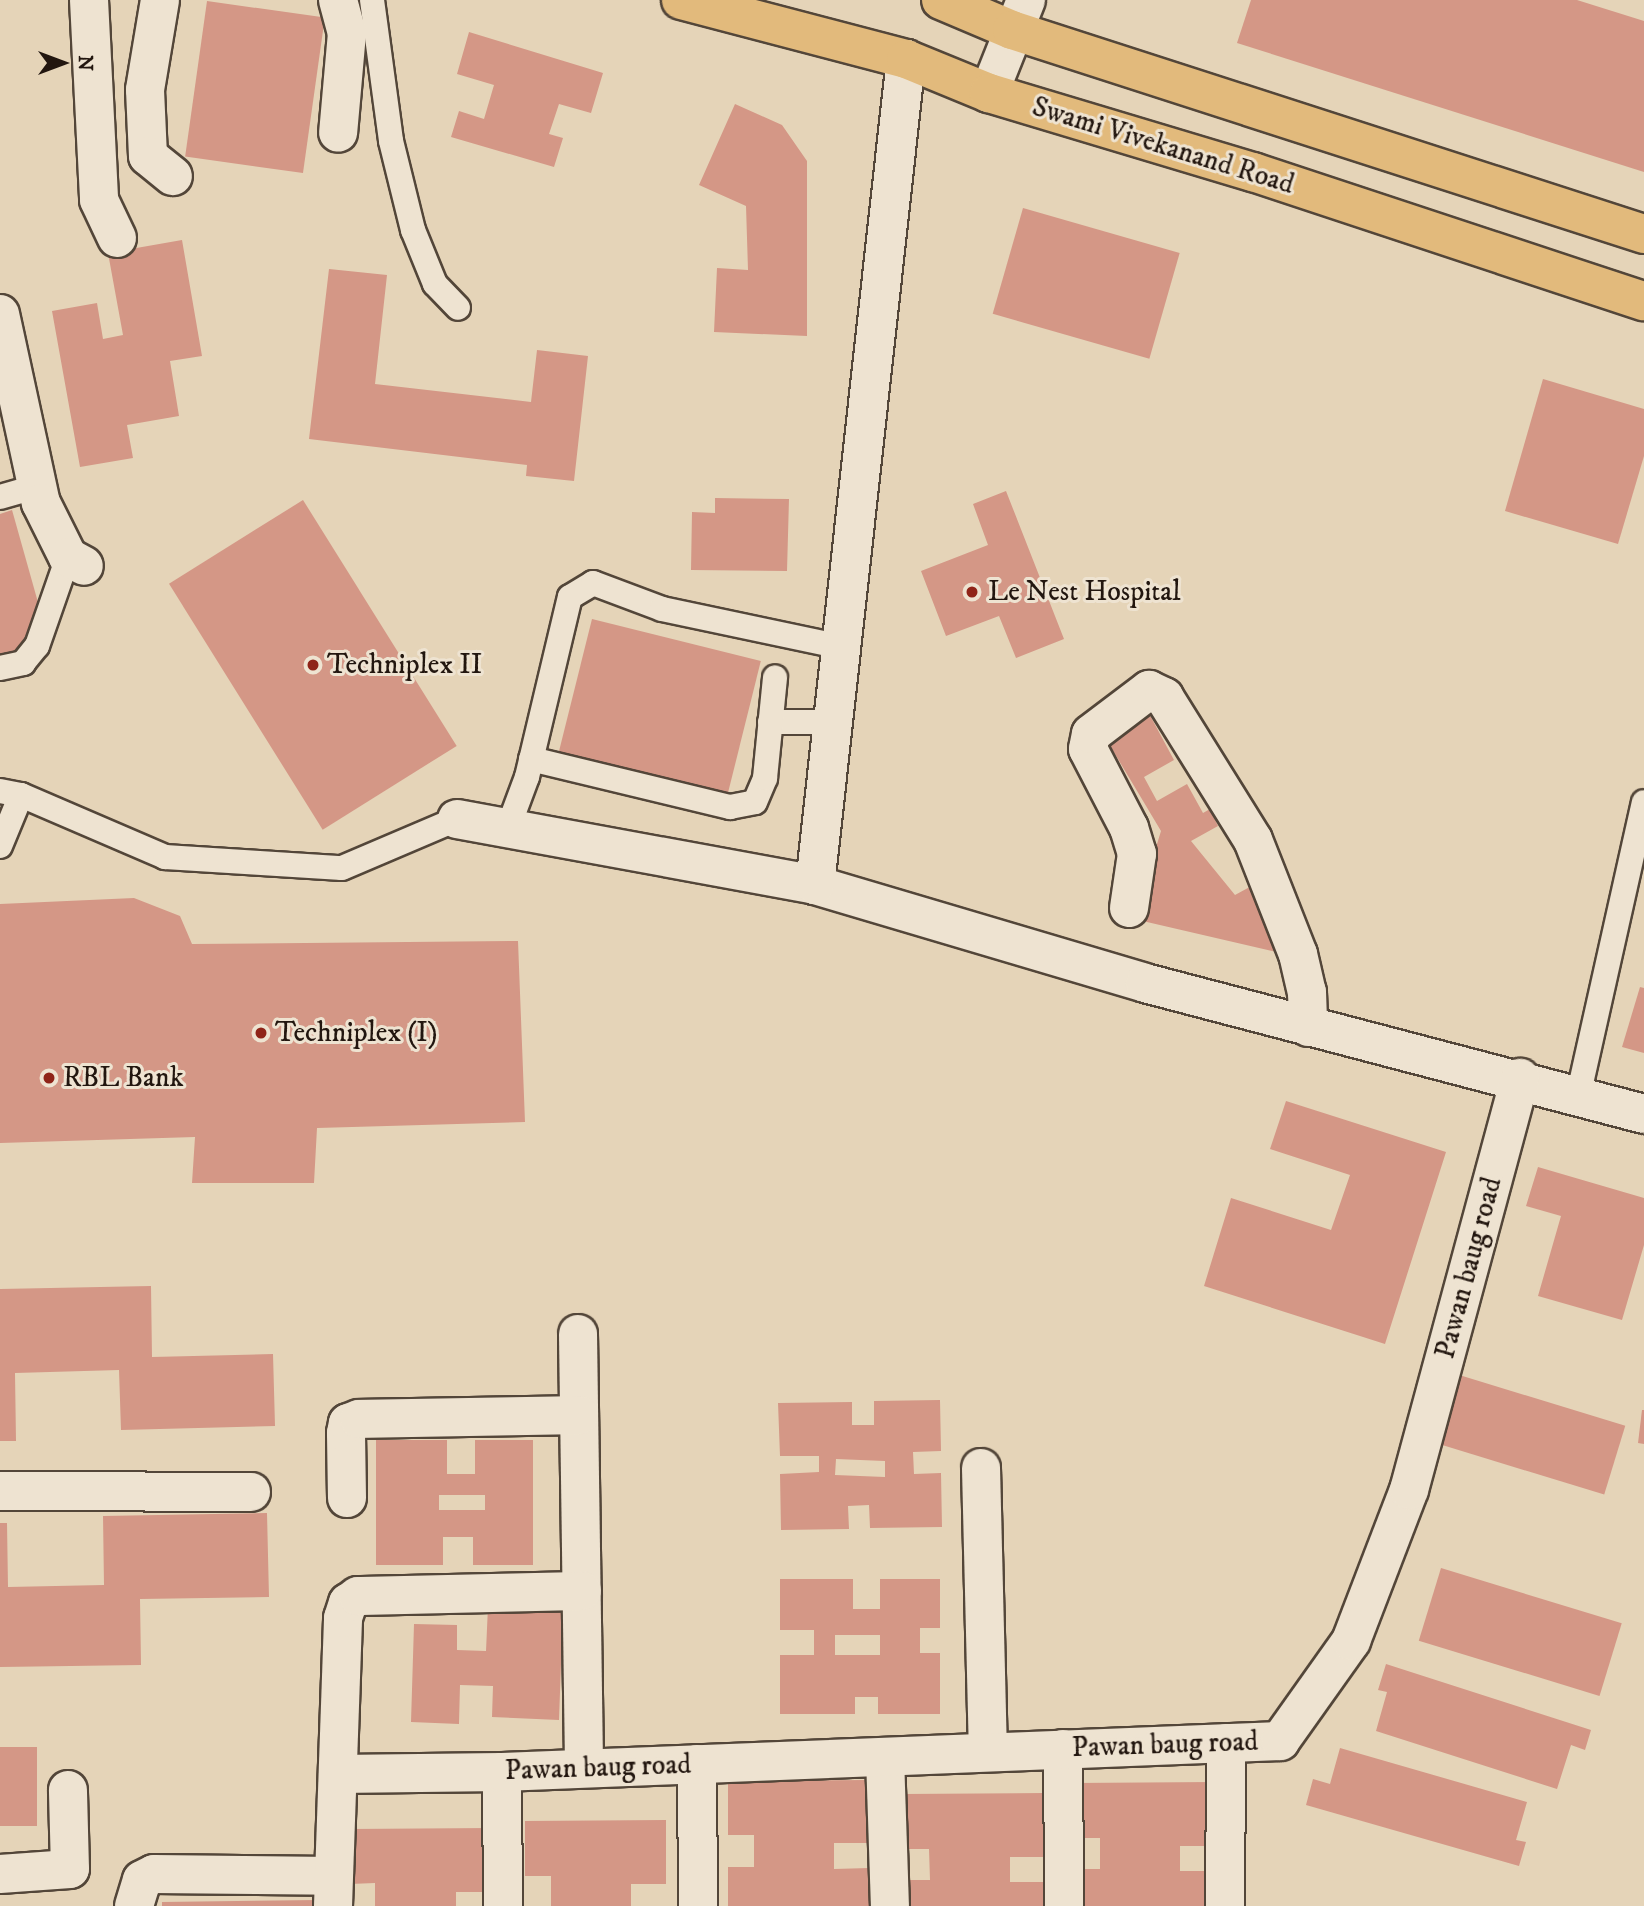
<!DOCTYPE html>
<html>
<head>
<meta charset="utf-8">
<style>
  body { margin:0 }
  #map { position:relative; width:1644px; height:1906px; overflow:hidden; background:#e5d4b8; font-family:"IM FELL DW Pica",serif }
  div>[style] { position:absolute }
  .building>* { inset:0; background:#d49786; transform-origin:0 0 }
  .roads { filter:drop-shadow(2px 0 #534639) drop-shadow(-2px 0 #534639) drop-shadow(0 2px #534639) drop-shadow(0 -2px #534639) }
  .service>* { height:24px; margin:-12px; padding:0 12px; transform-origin:12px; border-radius:12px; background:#eee3d1 }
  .minor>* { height:38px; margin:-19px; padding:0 19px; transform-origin:19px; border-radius:19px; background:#eee3d1 }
  .tertiary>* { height:38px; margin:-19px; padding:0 19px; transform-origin:19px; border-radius:19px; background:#eee3d1 }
  .primary>* { height:38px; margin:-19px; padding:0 19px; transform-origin:19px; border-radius:19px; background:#e2ba7c }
  .dots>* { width:19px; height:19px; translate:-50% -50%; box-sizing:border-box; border:4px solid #eee3d1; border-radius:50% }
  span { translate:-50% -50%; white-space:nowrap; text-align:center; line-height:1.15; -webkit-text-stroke:6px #eee3d1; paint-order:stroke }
  .street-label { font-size:28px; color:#22160f }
  .poi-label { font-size:28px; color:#22160f }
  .left { translate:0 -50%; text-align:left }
  .north { position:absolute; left:28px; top:28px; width:70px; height:70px; -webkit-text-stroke:5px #eee3d1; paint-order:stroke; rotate:90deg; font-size:19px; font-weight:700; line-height:28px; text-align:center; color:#22160f }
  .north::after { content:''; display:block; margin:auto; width:24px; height:32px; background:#22160f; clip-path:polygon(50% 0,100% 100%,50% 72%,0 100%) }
</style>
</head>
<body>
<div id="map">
  <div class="building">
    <i style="clip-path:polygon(1251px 0,1577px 0,1644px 21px,1644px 172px,1237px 43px)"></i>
    <i style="left:207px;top:1px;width:119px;height:157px;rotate:8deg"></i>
    <i style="clip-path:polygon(469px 32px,603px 73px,591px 113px,559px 104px,549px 134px,563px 138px,554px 167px,451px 137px,459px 111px,484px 119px,494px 85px,457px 74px)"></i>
    <i style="clip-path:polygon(735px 104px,782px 125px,807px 161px,807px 336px,714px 332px,717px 268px,748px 270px,746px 206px,699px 185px)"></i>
    <i style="left:1023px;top:208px;width:163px;height:110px;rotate:16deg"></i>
    <i style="clip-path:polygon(182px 240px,202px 356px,170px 361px,179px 416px,127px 425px,133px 458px,80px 467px,52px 311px,97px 303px,103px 339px,123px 335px,108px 253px)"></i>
    <i style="clip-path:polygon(329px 269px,387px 275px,375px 384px,531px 402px,537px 350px,588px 356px,574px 481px,526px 476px,527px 465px,309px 439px)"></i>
    <i style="clip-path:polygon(1543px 379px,1644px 409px,1644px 456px,1618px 544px,1505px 511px)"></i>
    <i style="clip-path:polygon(1006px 491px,1064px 639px,1016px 658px,999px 616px,946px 636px,921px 571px,988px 545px,973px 504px)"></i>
    <i style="clip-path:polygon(715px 498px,789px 499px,787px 571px,691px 570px,692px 512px,715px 513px)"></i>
    <i style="left:303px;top:500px;width:290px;height:158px;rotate:58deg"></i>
    <i style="clip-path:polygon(12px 510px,39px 606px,20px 658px,0 662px,0 514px)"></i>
    <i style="left:592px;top:619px;width:174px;height:145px;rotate:14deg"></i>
    <i style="clip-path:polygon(1146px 708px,1174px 760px,1144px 777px,1157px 801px,1187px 784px,1203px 813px,1210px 809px,1218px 826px,1191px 841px,1235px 895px,1257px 883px,1281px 953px,1134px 919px,1161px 831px,1106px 739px)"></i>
    <i style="clip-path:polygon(134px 898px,180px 916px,192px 944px,518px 941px,525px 1122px,317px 1128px,314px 1183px,192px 1183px,195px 1137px,0 1143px,0 904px)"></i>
    <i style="clip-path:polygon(1640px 987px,1644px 988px,1644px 1053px,1622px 1047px)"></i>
    <i style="clip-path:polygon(1286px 1101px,1446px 1152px,1385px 1344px,1204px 1286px,1231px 1198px,1331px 1230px,1350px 1175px,1270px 1149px)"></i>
    <i style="clip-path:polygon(1538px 1167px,1644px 1198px,1644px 1245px,1622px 1320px,1538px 1296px,1561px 1216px,1526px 1206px)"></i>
    <i style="clip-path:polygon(151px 1286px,152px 1357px,273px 1354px,275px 1426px,121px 1430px,119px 1370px,15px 1373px,16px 1441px,0 1441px,0 1289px)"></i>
    <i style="left:1456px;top:1374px;width:177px;height:72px;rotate:17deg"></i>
    <i style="clip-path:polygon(evenodd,940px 1400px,941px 1451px,913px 1452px,914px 1474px,941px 1473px,942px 1527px,870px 1528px,869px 1505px,848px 1506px,849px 1529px,781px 1530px,780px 1474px,819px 1472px,819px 1456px,780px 1456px,778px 1403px,852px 1402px,852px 1425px,874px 1425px,874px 1401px,940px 1400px,836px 1459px,885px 1461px,885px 1477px,835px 1475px,836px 1459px)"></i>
    <i style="clip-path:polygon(1642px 1410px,1644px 1410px,1644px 1444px,1638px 1443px)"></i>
    <i style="clip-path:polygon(evenodd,376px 1440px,447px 1440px,447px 1474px,475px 1474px,475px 1440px,533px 1440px,533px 1565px,473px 1565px,473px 1537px,443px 1537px,443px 1565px,376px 1565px,376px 1440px,439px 1495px,485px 1495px,485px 1510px,439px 1510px,439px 1495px)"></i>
    <i style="clip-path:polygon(267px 1513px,269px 1597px,140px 1599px,141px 1665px,0 1667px,0 1523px,7px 1523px,8px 1587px,104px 1585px,103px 1516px)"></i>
    <i style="left:1441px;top:1568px;width:189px;height:76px;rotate:17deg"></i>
    <i style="clip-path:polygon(evenodd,780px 1579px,853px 1579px,853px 1609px,880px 1609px,880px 1579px,940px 1579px,940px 1628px,920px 1628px,920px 1653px,940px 1653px,940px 1714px,878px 1714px,878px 1697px,855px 1697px,855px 1714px,780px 1714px,780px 1655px,814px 1655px,814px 1630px,780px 1630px,780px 1579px,835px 1635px,880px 1635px,880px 1655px,835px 1655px,835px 1635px)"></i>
    <i style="clip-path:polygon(488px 1606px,563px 1608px,559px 1720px,492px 1717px,493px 1686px,460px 1685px,459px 1724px,411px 1722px,414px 1624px,457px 1625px,457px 1650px,486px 1651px)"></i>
    <i style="clip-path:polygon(1386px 1664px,1591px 1730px,1585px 1750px,1571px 1745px,1557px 1789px,1376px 1731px,1387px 1692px,1378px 1690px)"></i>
    <i style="left:0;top:1747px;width:37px;height:79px"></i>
    <i style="clip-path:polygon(1340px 1748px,1527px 1802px,1516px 1840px,1526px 1842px,1519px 1866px,1306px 1805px,1313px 1779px,1330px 1784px)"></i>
    <i style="clip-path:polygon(868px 1780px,869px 1843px,834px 1843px,834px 1869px,869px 1868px,870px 1906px,728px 1906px,728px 1867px,754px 1867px,754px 1835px,728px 1835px,728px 1781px)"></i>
    <i style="clip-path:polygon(1214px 1782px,1215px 1846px,1180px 1846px,1180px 1871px,1215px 1871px,1215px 1906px,1074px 1906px,1074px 1869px,1100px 1869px,1100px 1838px,1074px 1838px,1073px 1783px)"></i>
    <i style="clip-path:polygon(1045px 1793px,1045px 1857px,1010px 1857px,1010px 1882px,1045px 1882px,1045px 1906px,904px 1906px,904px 1880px,930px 1880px,929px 1849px,903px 1849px,903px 1794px)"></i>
    <i style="clip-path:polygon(666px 1820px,666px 1884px,631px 1884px,631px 1906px,551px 1906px,551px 1876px,525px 1876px,525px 1821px)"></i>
    <i style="clip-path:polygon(490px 1828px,491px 1892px,456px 1892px,456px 1906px,375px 1906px,375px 1883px,350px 1884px,350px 1829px)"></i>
    <i style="clip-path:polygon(318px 1900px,318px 1906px,162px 1906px,162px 1902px)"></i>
  </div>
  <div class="roads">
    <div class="service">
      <i style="left:372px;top:0;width:142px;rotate:82.3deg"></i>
      <i style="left:391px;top:141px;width:92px;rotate:76.1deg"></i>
      <i style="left:413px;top:230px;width:58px;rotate:67.8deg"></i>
      <i style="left:435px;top:284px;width:33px;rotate:46deg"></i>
      <i style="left:0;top:497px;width:40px;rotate:-16deg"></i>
      <i style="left:0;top:668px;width:24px;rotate:-12deg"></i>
      <i style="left:23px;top:663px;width:22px;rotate:-51deg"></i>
      <i style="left:37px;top:646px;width:94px;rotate:-70.8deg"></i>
      <i style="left:770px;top:722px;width:64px"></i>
      <i style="left:531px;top:759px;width:205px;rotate:13.6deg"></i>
      <i style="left:730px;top:807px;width:25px;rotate:-11deg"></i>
      <i style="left:755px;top:802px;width:26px;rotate:-67deg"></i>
      <i style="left:765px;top:778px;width:101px;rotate:-84.3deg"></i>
      <i style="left:0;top:791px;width:21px;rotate:11deg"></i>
      <i style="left:21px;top:795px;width:157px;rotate:23.3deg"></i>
      <i style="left:165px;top:857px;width:177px;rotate:3.6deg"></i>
      <i style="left:342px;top:868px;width:125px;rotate:-23.1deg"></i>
      <i style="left:508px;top:828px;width:54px;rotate:-69.6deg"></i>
      <i style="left:527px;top:777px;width:185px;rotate:-76.6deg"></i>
      <i style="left:570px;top:597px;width:27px;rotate:-31deg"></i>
      <i style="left:593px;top:583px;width:74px;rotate:20.6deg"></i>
      <i style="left:662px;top:609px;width:184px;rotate:11.9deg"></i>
      <i style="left:0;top:846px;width:55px;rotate:-67.6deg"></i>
      <i style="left:1578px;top:1097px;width:302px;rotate:-77.4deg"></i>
    </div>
    <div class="minor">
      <i style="left:89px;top:0;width:200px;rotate:87.1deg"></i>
      <i style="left:99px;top:200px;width:42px;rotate:64.7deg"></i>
      <i style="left:160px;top:0;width:91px;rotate:99.5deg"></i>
      <i style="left:145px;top:90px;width:66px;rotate:87.4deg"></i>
      <i style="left:148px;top:156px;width:32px;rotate:39deg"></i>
      <i style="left:338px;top:0;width:34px;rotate:75deg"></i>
      <i style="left:347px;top:33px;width:100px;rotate:95.1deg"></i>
      <i style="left:0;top:314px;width:193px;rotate:77.8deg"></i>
      <i style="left:41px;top:503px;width:60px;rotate:63.4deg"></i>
      <i style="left:68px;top:557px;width:18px;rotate:29deg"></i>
      <i style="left:457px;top:819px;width:364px;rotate:10.4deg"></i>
      <i style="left:815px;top:885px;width:344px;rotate:16.5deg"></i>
      <i style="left:1145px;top:983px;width:516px;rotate:14.71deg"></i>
      <i style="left:815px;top:885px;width:831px;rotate:-83.71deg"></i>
      <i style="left:1129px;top:908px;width:55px;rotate:-81.6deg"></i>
      <i style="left:1137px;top:854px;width:27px;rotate:-107deg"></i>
      <i style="left:1129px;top:828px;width:89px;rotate:-117.4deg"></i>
      <i style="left:1088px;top:749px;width:15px;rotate:-79deg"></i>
      <i style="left:1091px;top:734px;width:73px;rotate:-37.2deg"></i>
      <i style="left:1149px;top:690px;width:17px;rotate:25deg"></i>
      <i style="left:1164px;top:697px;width:168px;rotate:58.1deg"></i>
      <i style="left:1253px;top:840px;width:123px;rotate:68.5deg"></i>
      <i style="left:1298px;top:954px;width:39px;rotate:77deg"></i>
      <i style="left:1307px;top:992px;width:35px;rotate:88deg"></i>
      <i style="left:578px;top:1334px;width:434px;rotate:89.2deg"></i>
      <i style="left:981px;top:1468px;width:284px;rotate:88.6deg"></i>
      <i style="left:0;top:1491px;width:251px;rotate:0.2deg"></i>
      <i style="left:347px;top:1498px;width:65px;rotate:-90.9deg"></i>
      <i style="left:346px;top:1433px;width:10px;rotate:-79deg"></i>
      <i style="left:348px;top:1423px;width:12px;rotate:-20deg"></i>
      <i style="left:359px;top:1419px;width:220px;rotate:-1deg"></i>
      <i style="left:1063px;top:1749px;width:157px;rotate:89.6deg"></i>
      <i style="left:885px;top:1757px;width:149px;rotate:88.1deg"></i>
      <i style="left:697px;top:1764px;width:142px;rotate:89.6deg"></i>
      <i style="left:502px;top:1772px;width:134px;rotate:89.6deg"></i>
      <i style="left:338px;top:1774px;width:164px;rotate:-0.7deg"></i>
      <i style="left:502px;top:1772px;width:779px;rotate:-2.28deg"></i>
      <i style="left:1280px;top:1741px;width:123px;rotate:-54.6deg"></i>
      <i style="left:1351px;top:1641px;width:162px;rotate:-69deg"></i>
      <i style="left:1409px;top:1490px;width:427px;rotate:-74.9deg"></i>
      <i style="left:0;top:1874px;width:70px;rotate:-4.1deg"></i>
      <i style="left:70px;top:1869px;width:79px;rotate:-91.5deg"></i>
      <i style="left:134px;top:1906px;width:27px;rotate:-73deg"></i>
      <i style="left:142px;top:1880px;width:13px;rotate:-27deg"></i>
      <i style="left:154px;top:1874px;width:179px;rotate:0.6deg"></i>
      <i style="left:333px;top:1906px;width:288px;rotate:-88deg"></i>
      <i style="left:343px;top:1618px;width:16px;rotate:-72deg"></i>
      <i style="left:348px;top:1603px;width:12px;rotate:-35deg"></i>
      <i style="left:358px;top:1596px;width:224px;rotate:-1.3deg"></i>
      <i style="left:1225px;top:1906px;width:163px;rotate:-89.6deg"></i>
    </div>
    <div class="tertiary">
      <i style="left:989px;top:93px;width:100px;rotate:-68.3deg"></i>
    </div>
    <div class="primary">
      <i style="left:681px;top:0;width:233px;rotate:14.7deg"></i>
      <i style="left:906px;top:59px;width:90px;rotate:22.3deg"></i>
      <i style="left:989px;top:93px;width:276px;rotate:16.7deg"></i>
      <i style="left:1253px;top:172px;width:412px;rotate:18.3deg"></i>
      <i style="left:941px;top:0;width:77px;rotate:22.9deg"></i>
      <i style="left:1012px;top:30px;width:664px;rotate:17.89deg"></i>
    </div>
  </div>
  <div class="dots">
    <i style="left:972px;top:592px;background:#8f2418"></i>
    <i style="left:313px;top:665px;background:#8f2418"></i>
    <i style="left:261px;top:1033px;background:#8f2418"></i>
    <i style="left:49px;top:1078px;background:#8f2418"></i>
  </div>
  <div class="street-label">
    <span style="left:1163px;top:146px;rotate:17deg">Swami Vivekanand Road</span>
    <span style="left:1469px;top:1268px;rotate:-75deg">Pawan baug road</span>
    <span style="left:1165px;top:1745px;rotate:-2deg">Pawan baug road</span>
    <span style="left:598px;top:1768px;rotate:-2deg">Pawan baug road</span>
  </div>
  <div class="poi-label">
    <span class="left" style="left:988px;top:592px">Le Nest Hospital</span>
    <span class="left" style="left:327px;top:665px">Techniplex II</span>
    <span class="left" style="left:275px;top:1033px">Techniplex (I)</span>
    <span class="left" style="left:63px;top:1078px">RBL Bank</span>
  </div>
  <div class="north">N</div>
</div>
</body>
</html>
